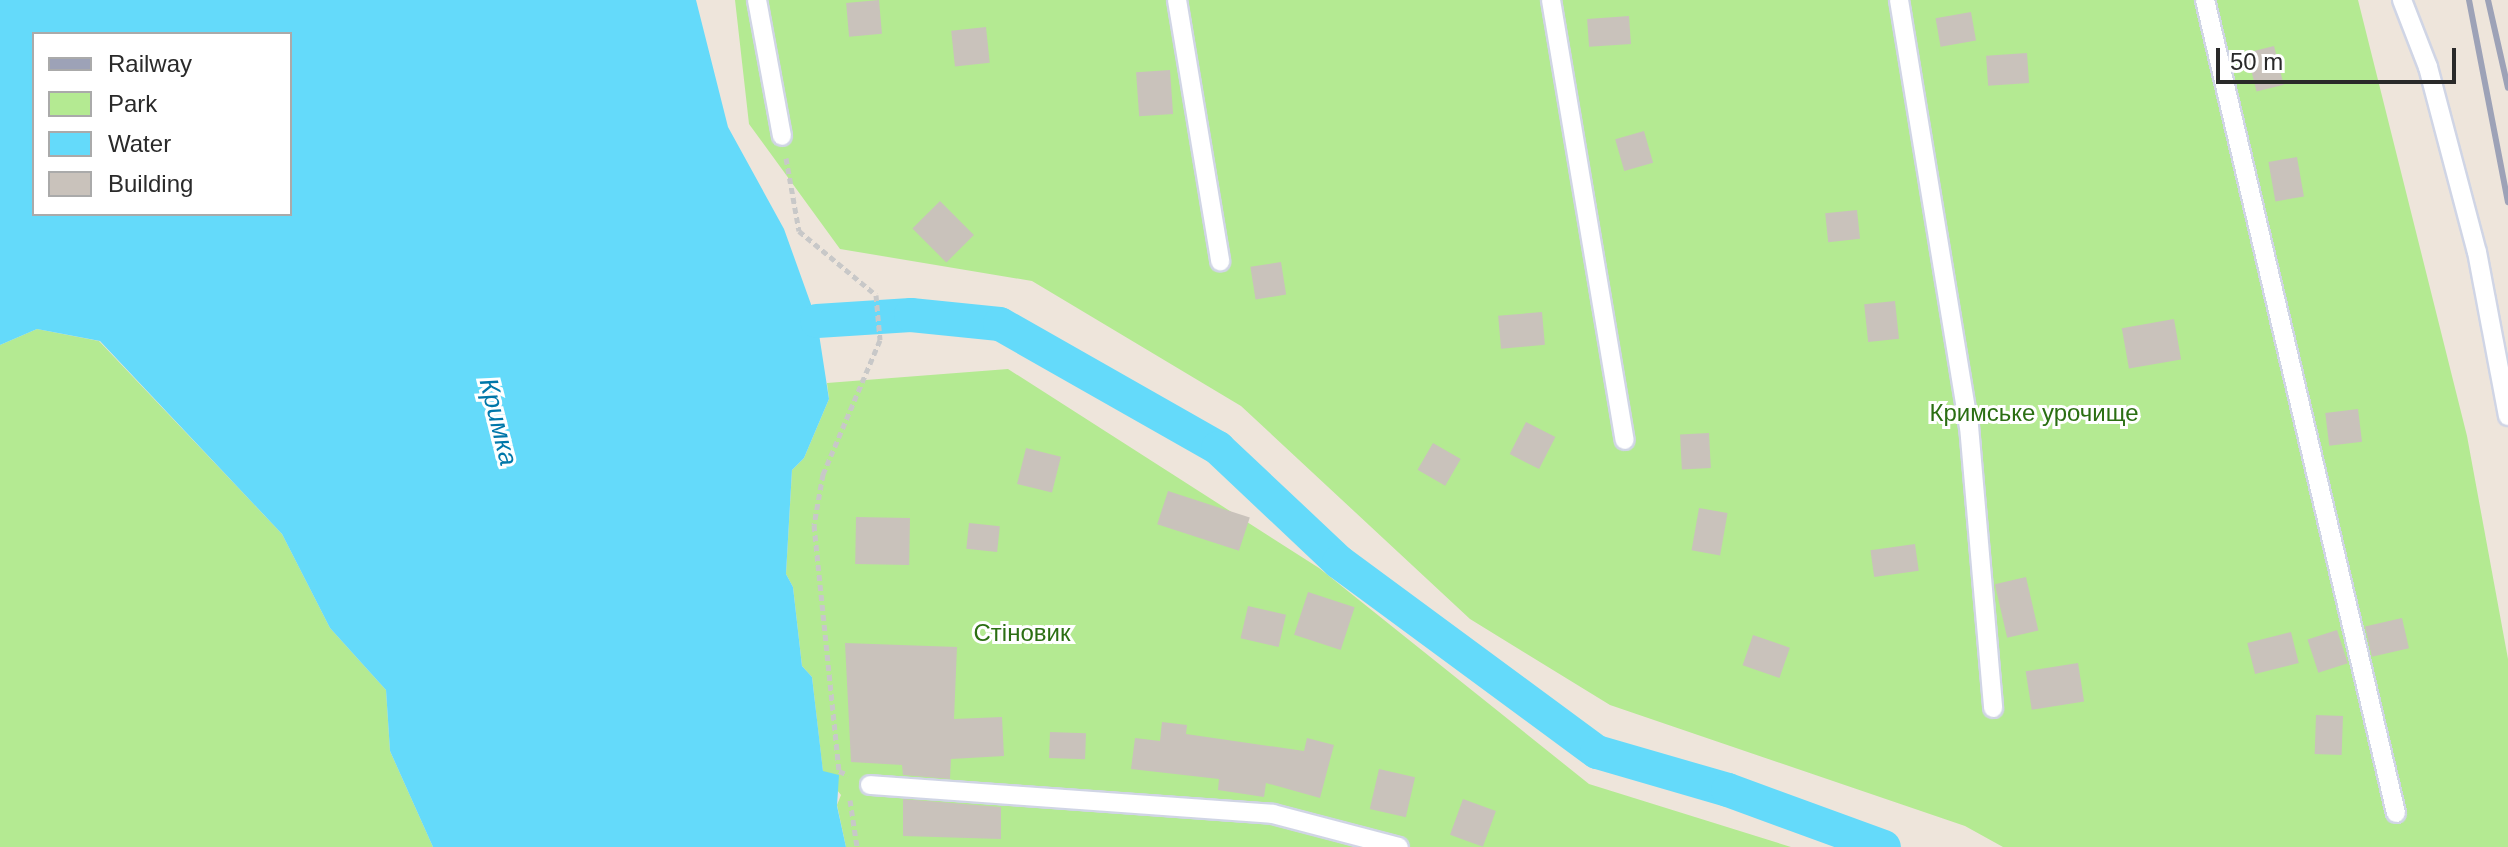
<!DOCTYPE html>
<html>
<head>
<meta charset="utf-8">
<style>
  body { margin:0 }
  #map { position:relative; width:2508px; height:847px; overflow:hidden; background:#eee5db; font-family:Helvetica,sans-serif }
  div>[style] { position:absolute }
  .green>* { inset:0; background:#b4ea92 }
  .water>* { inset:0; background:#64dafa }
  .canal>* { height:34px; margin:-17px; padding:0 17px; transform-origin:17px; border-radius:17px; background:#64dafa }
  .building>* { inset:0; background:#c9c2bb; transform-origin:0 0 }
  .path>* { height:5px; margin-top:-2.5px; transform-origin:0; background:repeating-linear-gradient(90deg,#c8c8c8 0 6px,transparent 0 10px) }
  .roads { filter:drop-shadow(2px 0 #d0d5e5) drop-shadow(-2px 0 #d0d5e5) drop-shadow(0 2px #d0d5e5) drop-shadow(0 -2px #d0d5e5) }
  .lane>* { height:18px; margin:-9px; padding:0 9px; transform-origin:9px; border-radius:9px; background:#fff }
  .rail>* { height:6px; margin:-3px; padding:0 3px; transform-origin:3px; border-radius:3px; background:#9da2b7 }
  span { translate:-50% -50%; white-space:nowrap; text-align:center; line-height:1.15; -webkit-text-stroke:6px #fff; paint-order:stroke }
  .park-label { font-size:24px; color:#2b6f13 }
  .water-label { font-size:26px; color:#0077a9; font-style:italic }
  .legend { position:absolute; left:32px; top:32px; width:260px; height:184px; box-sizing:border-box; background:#fff; border:2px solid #aaa; margin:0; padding:10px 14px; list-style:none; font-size:24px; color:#2a2a2a }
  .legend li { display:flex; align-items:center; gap:16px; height:40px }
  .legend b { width:40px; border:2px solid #aaa }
  .scale { position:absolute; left:2216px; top:48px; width:240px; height:36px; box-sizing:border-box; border:4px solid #2a2a2a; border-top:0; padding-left:10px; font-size:24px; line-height:28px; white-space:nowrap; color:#2a2a2a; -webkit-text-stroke:6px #fff; paint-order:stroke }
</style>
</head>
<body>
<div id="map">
  <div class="green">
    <i style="clip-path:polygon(735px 0,2358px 0,2467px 436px,2508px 659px,2508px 847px,2003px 847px,1965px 826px,1610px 705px,1470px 619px,1241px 406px,1032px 281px,840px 249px,749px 124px)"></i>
    <i style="clip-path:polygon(37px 329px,99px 341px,282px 534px,330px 628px,386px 690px,390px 751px,433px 847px,0 847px,0 345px)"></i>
    <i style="clip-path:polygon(1008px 369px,1319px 568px,1589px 784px,1791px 847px,846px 847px,837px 805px,841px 795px,823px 772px,812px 677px,802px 666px,793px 587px,786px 574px,792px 470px,804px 458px,829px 399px,827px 383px)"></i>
  </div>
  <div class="water">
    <i style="clip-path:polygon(evenodd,0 0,696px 0,728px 127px,784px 229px,817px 321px,829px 399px,804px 458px,792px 470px,786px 574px,793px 587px,802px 666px,812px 677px,823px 771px,839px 775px,837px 806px,846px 847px,433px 847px,390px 751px,386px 690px,330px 628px,282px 534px,100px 341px,37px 329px,0 345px,0 0,34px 34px,290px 34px,290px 214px,34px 214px,34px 34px)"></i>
  </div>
  <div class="canal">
    <i style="left:817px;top:321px;width:94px;rotate:-3.7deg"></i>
    <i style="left:911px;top:315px;width:89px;rotate:5.8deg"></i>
    <i style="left:1000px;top:324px;width:251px;rotate:29.6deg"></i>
    <i style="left:1218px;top:448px;width:166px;rotate:43.3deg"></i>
    <i style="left:1339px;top:562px;width:320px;rotate:36.4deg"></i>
    <i style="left:1597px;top:752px;width:136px;rotate:16.2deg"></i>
    <i style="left:1728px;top:790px;width:166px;rotate:20.1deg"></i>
  </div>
  <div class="building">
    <i style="left:879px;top:0;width:34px;height:33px;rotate:85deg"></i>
    <i style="left:1971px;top:12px;width:29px;height:36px;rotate:80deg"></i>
    <i style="left:1629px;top:16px;width:28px;height:42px;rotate:86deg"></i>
    <i style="left:986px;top:27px;width:36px;height:35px;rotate:84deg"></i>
    <i style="left:2274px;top:46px;width:40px;height:28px;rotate:76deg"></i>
    <i style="left:2027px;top:53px;width:30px;height:41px;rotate:86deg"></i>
    <i style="left:1170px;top:70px;width:44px;height:34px;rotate:86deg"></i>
    <i style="left:1644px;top:131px;width:33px;height:30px;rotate:74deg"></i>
    <i style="left:2297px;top:157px;width:40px;height:29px;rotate:80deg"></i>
    <i style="left:940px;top:201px;width:48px;height:39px;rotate:45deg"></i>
    <i style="left:1857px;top:210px;width:29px;height:32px;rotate:84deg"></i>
    <i style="left:1281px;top:262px;width:33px;height:31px;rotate:81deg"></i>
    <i style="left:1895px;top:301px;width:38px;height:31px;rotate:84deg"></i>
    <i style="left:1542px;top:312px;width:33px;height:44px;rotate:85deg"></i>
    <i style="left:2174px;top:319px;width:41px;height:53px;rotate:80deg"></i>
    <i style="left:2358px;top:409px;width:33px;height:33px;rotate:83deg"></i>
    <i style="left:1526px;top:422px;width:33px;height:36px;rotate:27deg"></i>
    <i style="left:1709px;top:433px;width:35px;height:29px;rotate:87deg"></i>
    <i style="left:1433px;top:443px;width:32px;height:31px;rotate:30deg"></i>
    <i style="left:1026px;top:448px;width:36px;height:37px;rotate:14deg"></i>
    <i style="left:1168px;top:491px;width:86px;height:35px;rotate:18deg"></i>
    <i style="left:1699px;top:508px;width:29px;height:43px;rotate:10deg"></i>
    <i style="left:856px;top:517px;width:54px;height:47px;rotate:1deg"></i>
    <i style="left:969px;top:523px;width:31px;height:26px;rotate:6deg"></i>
    <i style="left:1915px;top:544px;width:27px;height:45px;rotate:82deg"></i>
    <i style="left:2026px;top:577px;width:55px;height:32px;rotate:77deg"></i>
    <i style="left:1308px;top:592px;width:49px;height:45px;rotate:18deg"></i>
    <i style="left:1248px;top:606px;width:39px;height:33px;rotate:13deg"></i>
    <i style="left:2402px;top:618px;width:31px;height:38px;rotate:77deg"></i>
    <i style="left:2337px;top:630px;width:35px;height:31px;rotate:72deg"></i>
    <i style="left:2291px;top:632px;width:32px;height:45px;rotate:76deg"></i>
    <i style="left:1753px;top:635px;width:39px;height:32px;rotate:19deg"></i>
    <i style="clip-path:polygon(845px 643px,957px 647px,954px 719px,1002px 717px,1004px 756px,951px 759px,950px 779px,903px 775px,902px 765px,851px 762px)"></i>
    <i style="left:2078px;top:663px;width:39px;height:53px;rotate:81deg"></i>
    <i style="left:2316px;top:715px;width:27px;height:39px;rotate:2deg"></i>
    <i style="clip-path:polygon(1162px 722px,1187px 725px,1186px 734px,1304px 751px,1307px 738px,1334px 745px,1320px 798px,1266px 783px,1264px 797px,1218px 790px,1219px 779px,1131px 769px,1135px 738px,1160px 741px)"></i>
    <i style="left:1050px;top:732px;width:36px;height:26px;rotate:2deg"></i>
    <i style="left:1379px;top:769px;width:37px;height:41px;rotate:13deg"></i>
    <i style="clip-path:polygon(903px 799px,1001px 807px,1001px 839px,903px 836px)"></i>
    <i style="left:1463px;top:799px;width:35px;height:38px;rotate:20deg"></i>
  </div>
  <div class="path">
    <i style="left:786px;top:158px;width:74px;rotate:79.9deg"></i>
    <i style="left:799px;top:231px;width:100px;rotate:39.7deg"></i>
    <i style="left:876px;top:295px;width:45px;rotate:84.9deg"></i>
    <i style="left:880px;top:340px;width:146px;rotate:113deg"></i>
    <i style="left:823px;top:474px;width:52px;rotate:100deg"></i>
    <i style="left:814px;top:525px;width:247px;rotate:84.2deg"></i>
    <i style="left:839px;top:771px;width:10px;rotate:24deg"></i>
    <i style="left:850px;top:800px;width:48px;rotate:81.5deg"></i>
  </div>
  <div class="roads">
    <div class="lane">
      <i style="left:757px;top:0;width:138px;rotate:79.6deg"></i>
      <i style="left:1177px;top:0;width:265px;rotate:80.6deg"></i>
      <i style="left:1551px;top:0;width:446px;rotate:80.5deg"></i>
      <i style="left:1899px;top:0;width:432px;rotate:80.7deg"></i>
      <i style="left:1969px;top:426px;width:283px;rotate:85.1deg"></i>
      <i style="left:2205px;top:0;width:835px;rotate:76.78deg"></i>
      <i style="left:2402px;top:0;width:72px;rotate:68.8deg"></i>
      <i style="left:2428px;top:67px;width:191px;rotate:75.2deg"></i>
      <i style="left:2477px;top:252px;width:167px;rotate:79.3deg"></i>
      <i style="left:870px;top:785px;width:404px;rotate:4.1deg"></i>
      <i style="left:1273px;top:814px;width:130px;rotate:14.7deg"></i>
    </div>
  </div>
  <div class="rail">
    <i style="left:2469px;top:0;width:206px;rotate:79.1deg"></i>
    <i style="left:2488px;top:0;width:90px;rotate:77.2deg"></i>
  </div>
  <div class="park-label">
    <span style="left:2034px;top:413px">Кримське урочище</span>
    <span style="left:1022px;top:633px">Стіновик</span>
  </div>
  <div class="water-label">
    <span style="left:498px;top:422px;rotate:76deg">Кримка</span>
  </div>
  <ul class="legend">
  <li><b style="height:10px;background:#9da2b7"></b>Railway</li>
  <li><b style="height:22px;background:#b4ea92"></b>Park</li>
  <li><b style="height:22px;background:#64dafa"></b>Water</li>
  <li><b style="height:22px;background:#c9c2bb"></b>Building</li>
  </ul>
  <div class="scale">50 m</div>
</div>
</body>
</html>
